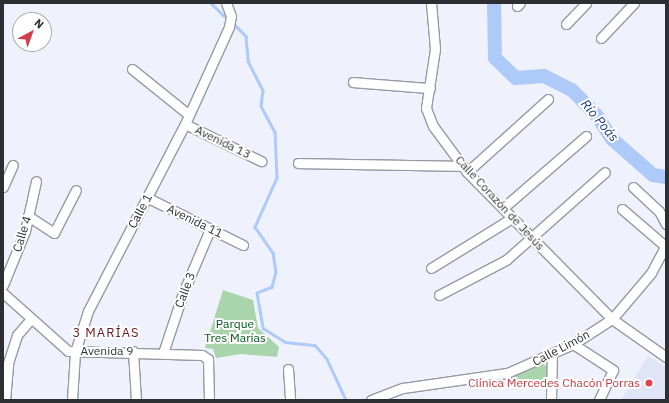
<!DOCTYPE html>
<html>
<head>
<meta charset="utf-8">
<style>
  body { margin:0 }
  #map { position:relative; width:669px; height:403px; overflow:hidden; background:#eff2fc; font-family:"IBM Plex Sans",sans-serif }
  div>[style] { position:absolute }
  .built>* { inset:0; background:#dfe5f6 }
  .green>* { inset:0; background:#a9d4ac }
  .stream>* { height:2.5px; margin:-1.25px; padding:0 1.25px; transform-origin:1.25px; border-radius:1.25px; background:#aecaf8 }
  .river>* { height:14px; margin:-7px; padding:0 7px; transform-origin:7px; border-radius:7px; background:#aecaf8 }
  .roads { filter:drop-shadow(1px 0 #979aa3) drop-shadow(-1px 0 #979aa3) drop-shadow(0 1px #979aa3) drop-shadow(0 -1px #979aa3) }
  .minor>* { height:9px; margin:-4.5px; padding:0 4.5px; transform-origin:4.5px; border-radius:4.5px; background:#fff }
  .dots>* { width:11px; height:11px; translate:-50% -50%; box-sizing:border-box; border:2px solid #fff; border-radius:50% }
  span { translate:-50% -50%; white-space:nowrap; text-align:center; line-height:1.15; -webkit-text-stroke:4px #fff; paint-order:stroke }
  .street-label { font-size:12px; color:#2e2f33 }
  .park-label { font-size:12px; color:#005518 }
  .health-label { font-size:12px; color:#be3a42 }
  .right { translate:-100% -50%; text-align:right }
  .water-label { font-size:13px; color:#103778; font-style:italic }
  .neighbourhood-label { font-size:13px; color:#652025; letter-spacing:1px }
  .frame { position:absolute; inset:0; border:4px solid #2e2f33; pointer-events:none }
  .north { position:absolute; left:12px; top:12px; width:40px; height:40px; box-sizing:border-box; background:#fff; border:1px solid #abacad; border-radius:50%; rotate:41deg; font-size:11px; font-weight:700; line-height:16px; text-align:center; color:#2e2f33 }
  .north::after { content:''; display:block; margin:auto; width:14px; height:18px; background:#ce3e4c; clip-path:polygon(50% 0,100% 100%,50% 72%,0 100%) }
</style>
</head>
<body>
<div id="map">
  <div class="built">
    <i style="clip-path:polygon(648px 356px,666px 367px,666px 400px,621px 400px)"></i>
  </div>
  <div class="green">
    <i style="clip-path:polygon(223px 290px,253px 300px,258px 328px,279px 347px,277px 357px,241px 354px,216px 358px,213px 349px,205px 348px)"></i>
    <i style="clip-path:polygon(542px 364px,547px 366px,546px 383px,492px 378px)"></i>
  </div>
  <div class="stream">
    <i style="left:211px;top:3px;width:18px;rotate:45deg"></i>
    <i style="left:235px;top:25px;width:16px;rotate:45deg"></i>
    <i style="left:246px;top:36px;width:25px;rotate:85deg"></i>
    <i style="left:248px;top:61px;width:33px;rotate:63deg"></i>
    <i style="left:263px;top:90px;width:16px;rotate:97deg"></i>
    <i style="left:261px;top:106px;width:30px;rotate:62deg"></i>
    <i style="left:275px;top:132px;width:46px;rotate:87.5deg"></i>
    <i style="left:277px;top:178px;width:54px;rotate:114.2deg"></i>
    <i style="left:255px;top:227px;width:32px;rotate:55deg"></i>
    <i style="left:273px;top:253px;width:19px;rotate:81deg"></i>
    <i style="left:276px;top:272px;width:16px;rotate:105deg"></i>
    <i style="left:272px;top:287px;width:16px;rotate:158deg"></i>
    <i style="left:257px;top:293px;width:36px;rotate:80deg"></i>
    <i style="left:263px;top:328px;width:26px;rotate:32deg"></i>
    <i style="left:285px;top:342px;width:30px;rotate:6deg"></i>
    <i style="left:315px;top:345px;width:18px;rotate:49deg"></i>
    <i style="left:327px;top:359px;width:45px;rotate:65.1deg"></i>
  </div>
  <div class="river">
    <i style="left:494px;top:3px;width:55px;rotate:89deg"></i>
    <i style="left:495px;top:58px;width:29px;rotate:44deg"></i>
    <i style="left:516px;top:78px;width:28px;rotate:-4deg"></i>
    <i style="left:544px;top:76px;width:31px;rotate:27deg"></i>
    <i style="left:572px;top:90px;width:36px;rotate:46deg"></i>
    <i style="left:597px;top:116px;width:27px;rotate:57deg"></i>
    <i style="left:612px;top:139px;width:55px;rotate:41.3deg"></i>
    <i style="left:653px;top:175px;width:13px;rotate:9deg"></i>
  </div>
  <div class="roads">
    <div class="minor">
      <i style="left:431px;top:3px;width:46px;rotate:85deg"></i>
      <i style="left:435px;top:49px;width:60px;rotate:98.7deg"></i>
      <i style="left:426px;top:108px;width:19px;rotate:69deg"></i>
      <i style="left:433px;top:126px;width:57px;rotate:53.5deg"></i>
      <i style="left:467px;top:172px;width:206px;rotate:45.4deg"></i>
      <i style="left:612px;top:319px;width:66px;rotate:35.1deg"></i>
      <i style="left:517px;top:6px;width:4px;rotate:-45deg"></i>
      <i style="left:566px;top:24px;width:29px;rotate:-46deg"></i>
      <i style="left:601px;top:38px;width:48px;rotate:-46.7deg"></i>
      <i style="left:132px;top:69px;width:73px;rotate:38.9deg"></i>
      <i style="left:353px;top:82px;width:77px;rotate:4.5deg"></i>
      <i style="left:185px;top:124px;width:85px;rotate:26deg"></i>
      <i style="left:298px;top:163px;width:165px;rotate:1deg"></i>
      <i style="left:467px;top:172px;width:109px;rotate:-42deg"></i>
      <i style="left:3px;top:187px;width:24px;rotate:-66deg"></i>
      <i style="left:633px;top:187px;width:35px;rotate:43deg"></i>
      <i style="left:659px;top:211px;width:15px;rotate:62deg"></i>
      <i style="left:148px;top:198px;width:106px;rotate:26.3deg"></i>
      <i style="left:503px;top:208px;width:110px;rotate:-40.9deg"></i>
      <i style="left:622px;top:209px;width:57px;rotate:40.7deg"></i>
      <i style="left:28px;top:216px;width:31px;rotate:33deg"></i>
      <i style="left:54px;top:233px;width:48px;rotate:-62.9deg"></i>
      <i style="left:431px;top:268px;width:95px;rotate:-31.7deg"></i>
      <i style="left:3px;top:285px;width:58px;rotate:-67.8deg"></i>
      <i style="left:25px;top:231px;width:51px;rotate:-77.6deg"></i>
      <i style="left:3px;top:293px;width:87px;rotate:41.7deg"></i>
      <i style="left:68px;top:351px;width:134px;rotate:1.7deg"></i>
      <i style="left:202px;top:355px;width:7px;rotate:34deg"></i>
      <i style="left:208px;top:359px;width:41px;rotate:88.6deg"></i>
      <i style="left:439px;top:295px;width:76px;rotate:-27.6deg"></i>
      <i style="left:506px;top:260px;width:132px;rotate:-41.6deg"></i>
      <i style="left:573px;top:344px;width:48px;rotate:33deg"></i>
      <i style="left:613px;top:370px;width:33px;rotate:115deg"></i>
      <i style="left:133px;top:351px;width:49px;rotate:86.5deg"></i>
      <i style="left:163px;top:353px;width:63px;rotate:-71.6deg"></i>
      <i style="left:183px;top:293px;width:69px;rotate:-67.1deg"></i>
      <i style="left:288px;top:369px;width:31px;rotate:86deg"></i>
      <i style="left:5px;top:400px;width:37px;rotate:-85deg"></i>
      <i style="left:8px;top:363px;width:29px;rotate:-72deg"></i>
      <i style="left:17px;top:335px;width:20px;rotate:-49deg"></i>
      <i style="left:72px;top:400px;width:48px;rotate:-86.4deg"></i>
      <i style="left:75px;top:352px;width:43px;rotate:-72.4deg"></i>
      <i style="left:88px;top:311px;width:211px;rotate:-62.6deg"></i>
      <i style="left:185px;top:124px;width:107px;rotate:-65.6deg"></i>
      <i style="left:229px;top:27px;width:11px;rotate:-80deg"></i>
      <i style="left:231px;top:16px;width:14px;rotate:-111deg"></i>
      <i style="left:371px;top:400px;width:34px;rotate:-21deg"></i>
      <i style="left:403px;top:388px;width:105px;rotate:-8.2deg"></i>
      <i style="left:507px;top:373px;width:72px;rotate:-23.7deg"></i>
      <i style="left:573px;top:344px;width:46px;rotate:-32.7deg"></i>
      <i style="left:612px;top:319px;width:60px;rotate:-49.7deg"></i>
      <i style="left:651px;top:273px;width:32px;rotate:-62deg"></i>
      <i style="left:551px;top:400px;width:46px;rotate:-88.8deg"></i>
    </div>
  </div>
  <div class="dots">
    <i style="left:649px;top:383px;background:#e0444e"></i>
  </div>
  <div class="street-label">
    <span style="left:223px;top:142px;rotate:26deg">Avenida 13</span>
    <span style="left:500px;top:203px;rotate:47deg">Calle Corazón de Jesús</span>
    <span style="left:140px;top:211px;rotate:-62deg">Calle 1</span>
    <span style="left:195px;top:221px;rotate:26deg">Avenida 11</span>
    <span style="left:22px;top:234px;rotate:-73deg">Calle 4</span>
    <span style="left:185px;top:290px;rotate:-69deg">Calle 3</span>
    <span style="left:561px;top:348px;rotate:-28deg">Calle Limón</span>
    <span style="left:107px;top:351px">Avenida 9</span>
  </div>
  <div class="park-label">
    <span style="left:235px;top:331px">Parque<br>Tres Marías</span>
  </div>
  <div class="health-label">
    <span class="right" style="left:640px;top:383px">Clínica Mercedes Chacón Porras</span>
  </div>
  <div class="water-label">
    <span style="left:599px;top:121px;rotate:50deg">Río Poás</span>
  </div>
  <div class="neighbourhood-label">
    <span style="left:106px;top:333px">3 MARÍAS</span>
  </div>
  <div class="frame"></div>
  <div class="north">N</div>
</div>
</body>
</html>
